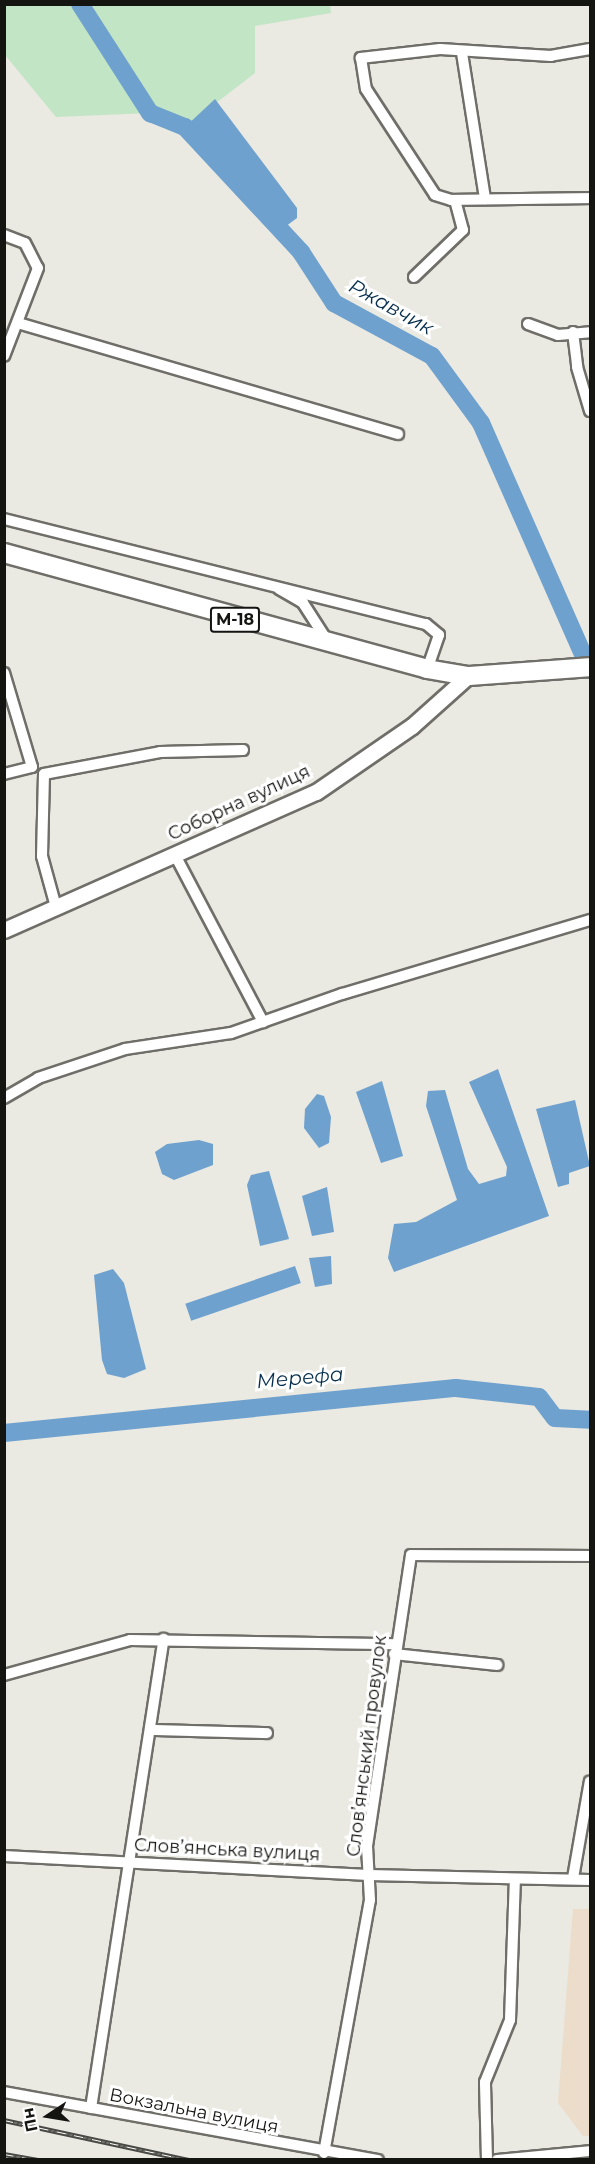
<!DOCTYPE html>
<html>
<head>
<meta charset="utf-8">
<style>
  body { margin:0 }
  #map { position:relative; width:595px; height:2164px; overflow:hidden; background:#eae9e2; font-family:Montserrat,sans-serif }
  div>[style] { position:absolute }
  .industrial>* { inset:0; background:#ecdcca }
  .green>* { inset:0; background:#c2e5c5 }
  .water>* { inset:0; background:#6ea1ce; transform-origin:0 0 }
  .river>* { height:18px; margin:-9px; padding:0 9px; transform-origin:9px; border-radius:9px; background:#6ea1ce }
  .roads { filter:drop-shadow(2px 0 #706e68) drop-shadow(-2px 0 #706e68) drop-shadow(0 2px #706e68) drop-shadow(0 -2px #706e68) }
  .street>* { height:10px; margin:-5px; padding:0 5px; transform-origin:5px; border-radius:5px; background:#fff }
  .secondary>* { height:15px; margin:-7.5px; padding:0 7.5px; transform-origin:7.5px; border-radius:7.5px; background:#fff }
  .highway>* { height:18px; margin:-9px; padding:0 9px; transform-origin:9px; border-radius:9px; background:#fff }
  .rail>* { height:5px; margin-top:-2.5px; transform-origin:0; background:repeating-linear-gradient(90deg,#fff 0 9px,#494945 0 18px); box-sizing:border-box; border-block:2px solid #494945 }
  span { translate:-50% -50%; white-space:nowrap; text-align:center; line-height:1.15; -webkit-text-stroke:6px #fff; paint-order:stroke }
  .shield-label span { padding:2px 4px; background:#fff; border:2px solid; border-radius:4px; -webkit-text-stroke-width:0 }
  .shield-label { font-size:16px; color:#141411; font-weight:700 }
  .street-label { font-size:18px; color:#141411 }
  .water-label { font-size:20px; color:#072f4d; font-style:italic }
  .frame { position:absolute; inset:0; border:6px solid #141411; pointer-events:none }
  .north { position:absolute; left:18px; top:2086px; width:60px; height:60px; -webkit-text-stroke:4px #fff; paint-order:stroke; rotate:258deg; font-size:16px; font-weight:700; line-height:24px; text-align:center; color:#141411 }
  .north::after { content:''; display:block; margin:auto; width:21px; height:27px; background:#141411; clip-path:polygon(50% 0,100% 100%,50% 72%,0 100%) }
</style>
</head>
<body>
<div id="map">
  <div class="industrial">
    <i style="clip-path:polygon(573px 1909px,590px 1909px,590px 2136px,583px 2136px,558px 2103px)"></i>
  </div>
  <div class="green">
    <i style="clip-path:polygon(330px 4px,331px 13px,255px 26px,255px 73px,185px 127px,149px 113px,56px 117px,5px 55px,4px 5px)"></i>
  </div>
  <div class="water">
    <i style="clip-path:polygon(215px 99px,297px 208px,297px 218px,278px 232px,185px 127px)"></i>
    <i style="clip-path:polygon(498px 1069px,549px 1216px,394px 1272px,388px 1258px,394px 1224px,416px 1222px,457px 1200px,426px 1106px,428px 1091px,445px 1090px,468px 1169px,479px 1184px,506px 1176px,507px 1167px,469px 1082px)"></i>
    <i style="clip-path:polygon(382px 1081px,403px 1156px,381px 1163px,356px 1092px)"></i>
    <i style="clip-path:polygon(317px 1094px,324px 1096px,331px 1117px,329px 1143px,319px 1148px,304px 1128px,305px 1109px)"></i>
    <i style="clip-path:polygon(575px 1100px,590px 1166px,569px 1173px,569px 1184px,558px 1187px,536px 1109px)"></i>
    <i style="clip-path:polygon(199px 1140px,213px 1144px,213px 1165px,174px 1180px,162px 1174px,155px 1152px,167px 1144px)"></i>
    <i style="clip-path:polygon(269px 1171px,289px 1239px,260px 1246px,247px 1185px,251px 1175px)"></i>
    <i style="clip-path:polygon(327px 1187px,334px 1232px,312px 1236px,302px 1196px)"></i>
    <i style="clip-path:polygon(331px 1256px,332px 1284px,315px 1287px,309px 1258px)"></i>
    <i style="left:295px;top:1266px;width:18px;height:116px;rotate:71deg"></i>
    <i style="clip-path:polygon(113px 1269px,124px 1283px,146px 1369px,124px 1378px,107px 1374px,102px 1360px,94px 1275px)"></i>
  </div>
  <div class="river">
    <i style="left:80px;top:4px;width:130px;rotate:57.3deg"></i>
    <i style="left:150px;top:113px;width:38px;rotate:22deg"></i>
    <i style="left:185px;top:127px;width:171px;rotate:47.1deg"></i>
    <i style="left:301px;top:252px;width:61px;rotate:57.1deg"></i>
    <i style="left:334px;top:303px;width:111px;rotate:28.4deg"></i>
    <i style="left:432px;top:356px;width:83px;rotate:53.8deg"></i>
    <i style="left:481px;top:423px;width:270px;rotate:66.2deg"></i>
    <i style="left:4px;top:1433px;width:454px;rotate:-5.7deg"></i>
    <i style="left:456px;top:1388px;width:83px;rotate:6.2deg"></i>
    <i style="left:539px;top:1397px;width:26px;rotate:53deg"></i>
    <i style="left:555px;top:1418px;width:35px;rotate:3deg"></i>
  </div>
  <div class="roads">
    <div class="street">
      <i style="left:590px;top:49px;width:40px;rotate:170deg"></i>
      <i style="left:551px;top:56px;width:111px;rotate:-176.4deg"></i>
      <i style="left:440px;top:49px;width:80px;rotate:173.5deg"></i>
      <i style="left:361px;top:58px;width:31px;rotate:81deg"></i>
      <i style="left:366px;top:89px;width:126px;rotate:56.9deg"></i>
      <i style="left:435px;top:195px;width:17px;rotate:17deg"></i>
      <i style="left:451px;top:200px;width:139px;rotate:-0.8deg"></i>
      <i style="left:462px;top:53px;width:148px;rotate:81deg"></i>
      <i style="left:4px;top:235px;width:22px;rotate:21deg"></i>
      <i style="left:25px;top:243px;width:28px;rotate:63deg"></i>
      <i style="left:38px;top:268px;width:94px;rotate:111.1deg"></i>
      <i style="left:414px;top:277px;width:68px;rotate:-43.8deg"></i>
      <i style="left:463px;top:230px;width:31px;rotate:-105deg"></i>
      <i style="left:18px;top:323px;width:396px;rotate:16.3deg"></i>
      <i style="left:528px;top:324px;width:32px;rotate:20deg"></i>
      <i style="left:558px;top:335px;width:32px;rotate:-5deg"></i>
      <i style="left:573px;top:332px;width:35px;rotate:83deg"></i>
      <i style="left:577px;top:367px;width:46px;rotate:73.5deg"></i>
      <i style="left:4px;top:519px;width:435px;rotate:14deg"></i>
      <i style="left:426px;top:624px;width:17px;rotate:40deg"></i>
      <i style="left:439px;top:635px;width:36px;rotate:109deg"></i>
      <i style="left:279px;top:589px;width:28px;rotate:30deg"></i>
      <i style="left:303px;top:603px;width:46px;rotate:57.3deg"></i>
      <i style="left:4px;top:673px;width:98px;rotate:73.4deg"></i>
      <i style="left:32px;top:767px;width:29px;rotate:166deg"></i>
      <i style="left:175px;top:855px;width:189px;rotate:62.2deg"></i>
      <i style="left:56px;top:907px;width:53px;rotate:-105.4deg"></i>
      <i style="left:42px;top:856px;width:82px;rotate:-88.6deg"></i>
      <i style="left:44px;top:774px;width:118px;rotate:-10.7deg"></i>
      <i style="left:160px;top:752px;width:83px;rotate:-1.4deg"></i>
      <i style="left:4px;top:1098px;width:39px;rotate:-30deg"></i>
      <i style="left:38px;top:1078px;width:92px;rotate:-18.4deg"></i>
      <i style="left:125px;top:1049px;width:107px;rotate:-8.6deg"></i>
      <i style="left:231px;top:1033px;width:118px;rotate:-19.4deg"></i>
      <i style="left:342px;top:994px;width:259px;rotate:-16.6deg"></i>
      <i style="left:394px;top:1654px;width:104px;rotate:6.1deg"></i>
      <i style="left:4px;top:1675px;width:131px;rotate:-15.5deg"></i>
      <i style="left:130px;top:1640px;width:266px;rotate:0.9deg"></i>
      <i style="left:151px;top:1730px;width:116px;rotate:1.5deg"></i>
      <i style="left:4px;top:1856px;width:365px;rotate:3deg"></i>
      <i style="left:369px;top:1875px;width:221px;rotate:1.3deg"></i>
      <i style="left:573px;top:1878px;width:98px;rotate:-80.1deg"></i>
      <i style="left:4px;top:2092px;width:380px;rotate:10.3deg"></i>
      <i style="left:91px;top:2108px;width:475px;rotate:-81.2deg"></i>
      <i style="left:324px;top:2153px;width:257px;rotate:-79.7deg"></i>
      <i style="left:370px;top:1900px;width:54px;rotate:-93.2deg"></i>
      <i style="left:367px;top:1846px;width:294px;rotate:-81.4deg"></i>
      <i style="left:411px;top:1555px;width:179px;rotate:0.3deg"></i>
      <i style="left:487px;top:2160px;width:78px;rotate:-91.5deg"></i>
      <i style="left:485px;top:2082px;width:67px;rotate:-68deg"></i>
      <i style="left:510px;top:2020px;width:140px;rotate:-88deg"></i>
      <i style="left:497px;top:2160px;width:93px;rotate:-5.5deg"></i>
    </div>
    <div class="secondary">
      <i style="left:4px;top:930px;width:341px;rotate:-23.9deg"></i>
      <i style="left:316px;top:792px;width:116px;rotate:-34.5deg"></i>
      <i style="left:412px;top:726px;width:75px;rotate:-41.8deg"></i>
    </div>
    <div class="highway">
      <i style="left:4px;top:553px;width:439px;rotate:15.3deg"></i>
      <i style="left:427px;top:669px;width:42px;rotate:9.7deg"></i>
      <i style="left:468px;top:676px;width:122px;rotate:-4.2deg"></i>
    </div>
  </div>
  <div class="rail">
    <i style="left:4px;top:2120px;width:189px;rotate:12.2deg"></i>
    <i style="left:4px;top:2154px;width:36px;rotate:10deg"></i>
  </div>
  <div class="shield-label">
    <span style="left:235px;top:620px">М-18</span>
  </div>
  <div class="street-label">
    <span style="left:239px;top:803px;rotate:-25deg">Соборна вулиця</span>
    <span style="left:367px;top:1746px;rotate:-83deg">Слов’янський провулок</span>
    <span style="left:227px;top:1850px;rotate:3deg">Слов’янська вулиця</span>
    <span style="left:194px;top:2111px;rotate:11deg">Вокзальна вулиця</span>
  </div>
  <div class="water-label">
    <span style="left:391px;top:307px;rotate:29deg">Ржавчик</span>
    <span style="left:300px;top:1378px;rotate:-5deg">Мерефа</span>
  </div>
  <div class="frame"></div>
  <div class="north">Пн</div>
</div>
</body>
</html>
